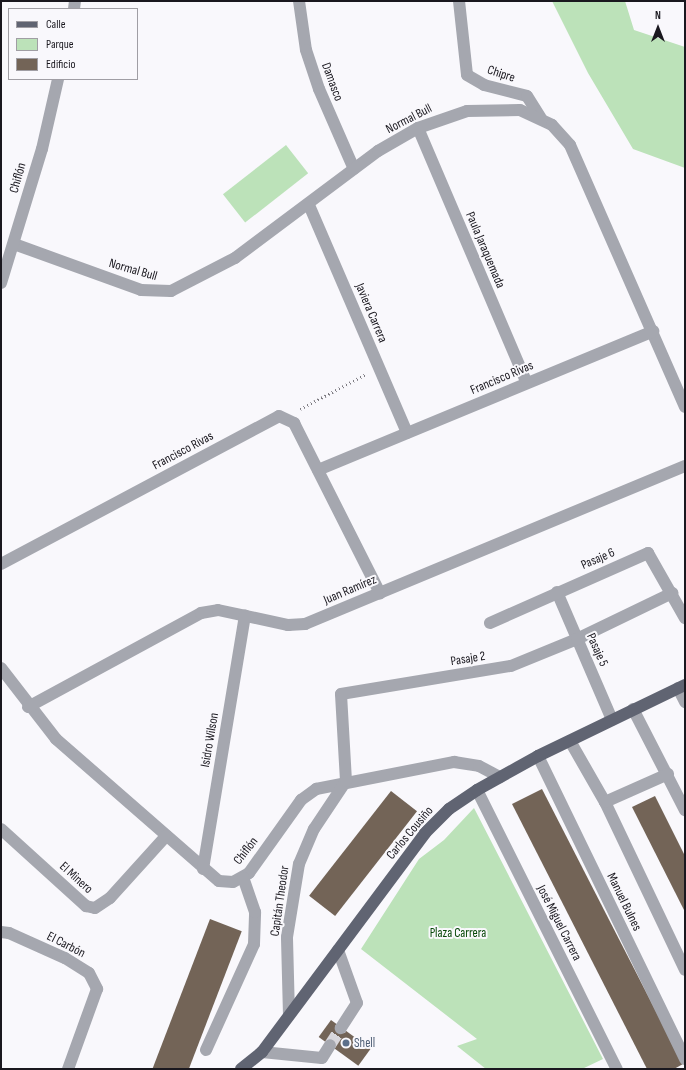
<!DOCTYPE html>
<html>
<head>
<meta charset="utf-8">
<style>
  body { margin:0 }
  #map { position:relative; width:686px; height:1070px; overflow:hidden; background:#f9f8fc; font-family:"Sofia Sans Condensed",sans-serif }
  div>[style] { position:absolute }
  .green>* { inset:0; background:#bce2b9; transform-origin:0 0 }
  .building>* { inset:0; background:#736457; transform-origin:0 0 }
  .minor-tunnel>* { height:12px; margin-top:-6px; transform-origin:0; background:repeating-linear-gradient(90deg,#d8d6db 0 12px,transparent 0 18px) }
  .path>* { height:2.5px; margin-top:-1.25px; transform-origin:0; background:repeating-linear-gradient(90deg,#7f7d83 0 1px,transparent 0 4px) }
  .minor>* { height:12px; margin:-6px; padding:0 6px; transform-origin:6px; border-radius:6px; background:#a5a7af }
  .major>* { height:12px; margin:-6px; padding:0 6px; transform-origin:6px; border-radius:6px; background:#606472 }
  .dots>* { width:11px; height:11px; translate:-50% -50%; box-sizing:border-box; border:2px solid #f9f8fc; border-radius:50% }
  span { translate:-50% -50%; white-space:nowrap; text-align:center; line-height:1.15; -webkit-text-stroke:4px #f9f8fc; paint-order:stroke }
  .street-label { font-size:13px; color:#1a181f }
  .park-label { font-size:13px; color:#054606 }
  .service-label { font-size:13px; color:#4e5e75 }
  .left { translate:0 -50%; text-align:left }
  .frame { position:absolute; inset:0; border:2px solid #1a181f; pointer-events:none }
  .legend { position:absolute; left:8px; top:8px; width:130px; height:72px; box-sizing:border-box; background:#f9f8fc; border:1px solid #a09ea4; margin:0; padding:5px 7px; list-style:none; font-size:12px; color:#1a181f }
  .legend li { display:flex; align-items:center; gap:8px; height:20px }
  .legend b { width:20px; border:1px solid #a09ea4 }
  .north { position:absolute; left:638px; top:8px; width:40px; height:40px; -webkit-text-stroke:3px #f9f8fc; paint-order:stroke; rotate:0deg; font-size:11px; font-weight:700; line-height:16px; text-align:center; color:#1a181f }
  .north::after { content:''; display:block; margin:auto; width:14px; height:18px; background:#1a181f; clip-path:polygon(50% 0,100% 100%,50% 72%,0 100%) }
</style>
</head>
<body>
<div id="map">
  <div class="green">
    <i style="clip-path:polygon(552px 1px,625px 1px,634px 30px,685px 47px,685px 168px,633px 149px,588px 73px)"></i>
    <i style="left:286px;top:145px;width:36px;height:80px;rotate:52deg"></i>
    <i style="clip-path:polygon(474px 808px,603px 1059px,582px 1069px,486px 1069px,457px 1046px,477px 1039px,361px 949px,419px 859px,444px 840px)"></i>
  </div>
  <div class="building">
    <i style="clip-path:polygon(542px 789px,683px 1064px,674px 1069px,647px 1069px,512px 804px)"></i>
    <i style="left:391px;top:791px;width:33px;height:133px;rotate:38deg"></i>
    <i style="clip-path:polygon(655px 796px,685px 856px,685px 912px,632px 807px)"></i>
    <i style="left:210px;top:919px;width:34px;height:161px;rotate:21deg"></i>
    <i style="left:331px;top:1020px;width:49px;height:21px;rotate:36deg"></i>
  </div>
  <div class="minor-tunnel">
    <i style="left:330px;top:1045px;width:20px;rotate:-57deg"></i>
  </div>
  <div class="path">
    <i style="left:300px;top:409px;width:75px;rotate:-27.9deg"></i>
  </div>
  <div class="minor">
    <i style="left:299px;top:1px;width:49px;rotate:81.9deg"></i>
    <i style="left:306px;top:50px;width:41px;rotate:71.6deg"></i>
    <i style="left:319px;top:89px;width:87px;rotate:66.4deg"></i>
    <i style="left:459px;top:1px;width:74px;rotate:83.8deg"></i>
    <i style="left:467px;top:75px;width:20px;rotate:30deg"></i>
    <i style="left:484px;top:85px;width:44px;rotate:14.3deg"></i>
    <i style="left:527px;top:96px;width:26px;rotate:58deg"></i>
    <i style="left:74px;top:9px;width:8px;rotate:-83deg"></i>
    <i style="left:418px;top:128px;width:277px;rotate:66.9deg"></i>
    <i style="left:309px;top:205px;width:248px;rotate:66.7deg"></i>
    <i style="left:14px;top:244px;width:135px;rotate:19.9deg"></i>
    <i style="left:141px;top:290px;width:30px;rotate:2deg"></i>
    <i style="left:171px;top:291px;width:72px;rotate:-27.3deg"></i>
    <i style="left:235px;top:258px;width:179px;rotate:-36.8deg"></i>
    <i style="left:378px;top:151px;width:46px;rotate:-29.9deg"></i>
    <i style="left:418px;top:128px;width:52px;rotate:-19.1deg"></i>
    <i style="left:467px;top:111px;width:53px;rotate:-1.1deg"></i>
    <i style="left:520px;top:110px;width:35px;rotate:25deg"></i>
    <i style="left:552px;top:125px;width:27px;rotate:48deg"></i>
    <i style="left:570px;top:145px;width:286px;rotate:66.3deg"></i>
    <i style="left:1px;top:283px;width:140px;rotate:-73deg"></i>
    <i style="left:42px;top:149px;width:72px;rotate:-77.1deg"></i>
    <i style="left:318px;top:470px;width:363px;rotate:-22.5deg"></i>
    <i style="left:1px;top:564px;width:315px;rotate:-28deg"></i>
    <i style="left:279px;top:416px;width:17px;rotate:25deg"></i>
    <i style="left:294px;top:423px;width:191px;rotate:63.2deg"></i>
    <i style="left:557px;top:592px;width:139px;rotate:66.7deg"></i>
    <i style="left:490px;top:623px;width:173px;rotate:-23.9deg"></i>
    <i style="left:648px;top:553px;width:75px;rotate:60.4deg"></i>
    <i style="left:1px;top:668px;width:90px;rotate:52.2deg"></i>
    <i style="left:56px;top:739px;width:216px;rotate:41.1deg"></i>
    <i style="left:219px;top:881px;width:14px;rotate:4deg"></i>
    <i style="left:233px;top:882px;width:18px;rotate:-29deg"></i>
    <i style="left:249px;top:873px;width:90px;rotate:-54.5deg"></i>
    <i style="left:301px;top:800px;width:19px;rotate:-36deg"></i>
    <i style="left:316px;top:789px;width:141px;rotate:-11.1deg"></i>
    <i style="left:454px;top:762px;width:25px;rotate:9deg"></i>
    <i style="left:479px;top:766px;width:24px;rotate:28deg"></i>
    <i style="left:678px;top:688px;width:16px;rotate:63deg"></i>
    <i style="left:28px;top:707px;width:197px;rotate:-28.5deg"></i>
    <i style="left:201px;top:613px;width:17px;rotate:-10deg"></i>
    <i style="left:218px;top:610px;width:72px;rotate:12.1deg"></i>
    <i style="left:288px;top:625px;width:17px;rotate:-3deg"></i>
    <i style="left:305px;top:624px;width:412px;rotate:-22.6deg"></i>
    <i style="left:633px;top:709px;width:114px;rotate:62.8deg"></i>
    <i style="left:570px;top:741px;width:70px;rotate:60.2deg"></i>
    <i style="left:605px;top:802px;width:186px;rotate:64.5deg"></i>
    <i style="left:538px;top:756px;width:337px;rotate:64.1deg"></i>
    <i style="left:477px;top:790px;width:312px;rotate:63.4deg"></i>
    <i style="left:605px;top:802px;width:69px;rotate:-24deg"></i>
    <i style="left:1px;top:829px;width:115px;rotate:42.2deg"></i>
    <i style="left:86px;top:906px;width:9px;rotate:13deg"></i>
    <i style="left:95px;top:908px;width:18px;rotate:-34deg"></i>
    <i style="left:110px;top:898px;width:84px;rotate:-47.9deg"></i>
    <i style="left:203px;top:869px;width:257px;rotate:-80.6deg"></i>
    <i style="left:1px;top:932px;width:8px;rotate:7deg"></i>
    <i style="left:9px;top:933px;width:61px;rotate:24.1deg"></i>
    <i style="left:65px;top:958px;width:28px;rotate:32deg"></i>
    <i style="left:89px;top:973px;width:18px;rotate:63deg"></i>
    <i style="left:97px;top:989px;width:85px;rotate:109.9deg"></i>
    <i style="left:338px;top:950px;width:56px;rotate:70.3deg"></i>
    <i style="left:357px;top:1003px;width:30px;rotate:123deg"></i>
    <i style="left:289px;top:1015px;width:78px;rotate:-91.5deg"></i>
    <i style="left:287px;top:937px;width:74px;rotate:-80.7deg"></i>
    <i style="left:299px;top:864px;width:38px;rotate:-67deg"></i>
    <i style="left:314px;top:829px;width:58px;rotate:-56.3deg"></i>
    <i style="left:346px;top:781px;width:87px;rotate:-93.3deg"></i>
    <i style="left:341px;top:694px;width:172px;rotate:-9.4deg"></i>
    <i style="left:511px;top:666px;width:71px;rotate:-22.2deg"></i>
    <i style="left:577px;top:639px;width:106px;rotate:-25.8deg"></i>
    <i style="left:206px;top:1050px;width:116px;rotate:-65.6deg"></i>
    <i style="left:254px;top:944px;width:32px;rotate:-88deg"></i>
    <i style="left:255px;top:912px;width:36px;rotate:-109deg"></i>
    <i style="left:262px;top:1052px;width:60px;rotate:5.7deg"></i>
    <i style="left:322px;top:1058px;width:15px;rotate:-58deg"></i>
  </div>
  <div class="major">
    <i style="left:241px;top:1069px;width:27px;rotate:-39deg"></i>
    <i style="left:262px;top:1052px;width:273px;rotate:-53.3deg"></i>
    <i style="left:425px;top:833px;width:34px;rotate:-45deg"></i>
    <i style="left:449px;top:809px;width:34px;rotate:-34deg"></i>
    <i style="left:477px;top:790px;width:70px;rotate:-29.1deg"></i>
    <i style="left:538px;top:756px;width:163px;rotate:-25.8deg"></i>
  </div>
  <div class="dots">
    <i style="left:346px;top:1043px;background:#5c6f8a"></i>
  </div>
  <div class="street-label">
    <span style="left:501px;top:74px;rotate:18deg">Chipre</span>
    <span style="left:332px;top:82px;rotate:70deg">Damasco</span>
    <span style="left:409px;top:119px;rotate:-27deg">Normal Bull</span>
    <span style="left:18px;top:178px;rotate:-74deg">Chiflón</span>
    <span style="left:485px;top:250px;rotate:67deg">Paula Jaraquemada</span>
    <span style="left:133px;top:270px;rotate:16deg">Normal Bull</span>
    <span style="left:371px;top:313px;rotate:67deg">Javiera Carrera</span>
    <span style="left:502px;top:378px;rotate:-23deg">Francisco Rivas</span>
    <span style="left:183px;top:451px;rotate:-28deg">Francisco Rivas</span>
    <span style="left:598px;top:559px;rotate:-23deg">Pasaje 6</span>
    <span style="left:350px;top:590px;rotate:-23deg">Juan Ramírez</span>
    <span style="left:597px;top:650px;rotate:66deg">Pasaje 5</span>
    <span style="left:468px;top:659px;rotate:-9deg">Pasaje 2</span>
    <span style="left:210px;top:740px;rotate:-80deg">Isidro Wilson</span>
    <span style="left:410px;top:833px;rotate:-50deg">Carlos Cousiño</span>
    <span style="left:246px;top:851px;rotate:-52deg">Chiflón</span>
    <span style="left:76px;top:878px;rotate:42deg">El Minero</span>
    <span style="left:280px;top:901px;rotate:-82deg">Capitán Theodor</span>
    <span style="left:624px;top:902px;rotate:64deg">Manuel Bulnes</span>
    <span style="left:559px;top:923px;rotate:63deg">José Miguel Carrera</span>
    <span style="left:66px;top:945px;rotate:27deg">El Carbón</span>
  </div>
  <div class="park-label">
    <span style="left:458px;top:933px">Plaza Carrera</span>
  </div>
  <div class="service-label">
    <span class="left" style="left:354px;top:1043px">Shell</span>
  </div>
  <div class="frame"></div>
  <ul class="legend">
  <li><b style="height:5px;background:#606472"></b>Calle</li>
  <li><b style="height:11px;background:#bce2b9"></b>Parque</li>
  <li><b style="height:11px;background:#736457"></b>Edificio</li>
  </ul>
  <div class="north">N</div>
</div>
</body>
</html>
